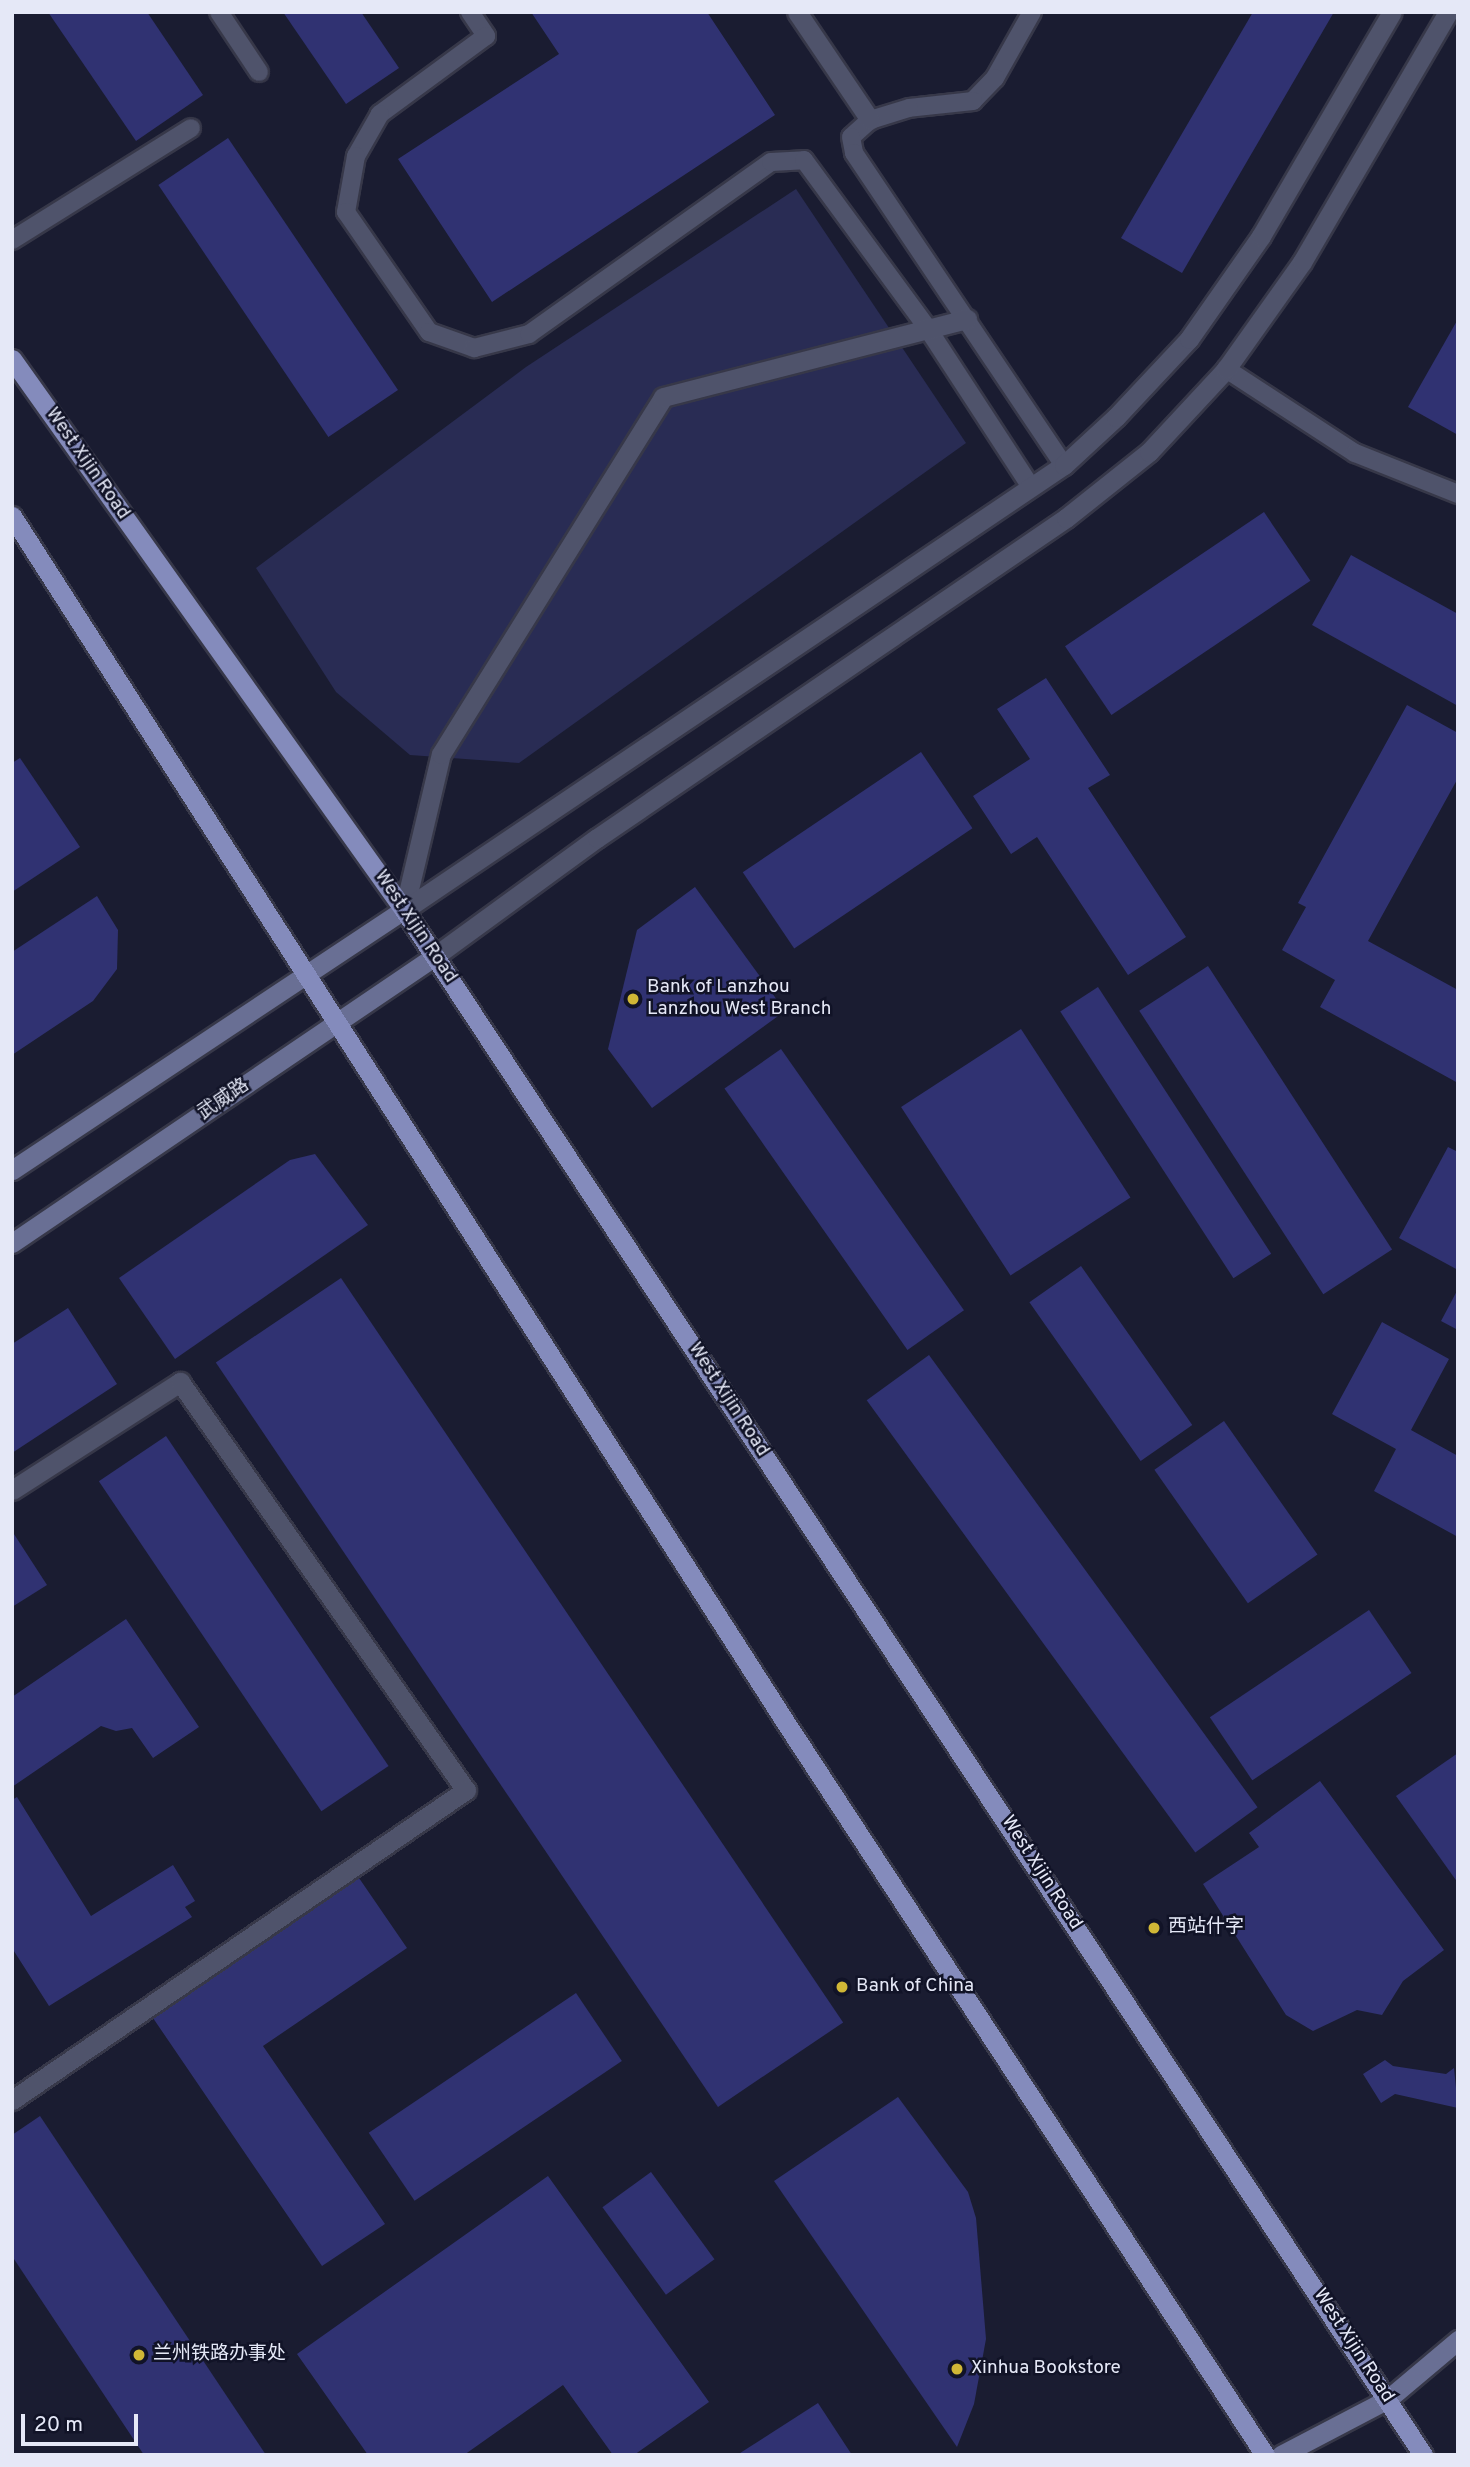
<!DOCTYPE html>
<html>
<head>
<meta charset="utf-8">
<style>
  body { margin:0 }
  #map { position:relative; width:1470px; height:2467px; overflow:hidden; background:#1a1c31; font-family:Overpass,"Noto Sans SC",sans-serif }
  div>[style] { position:absolute }
  .green>* { inset:0; background:#292c54 }
  .building>* { inset:0; background:#303272; transform-origin:0 0 }
  .roads { filter:drop-shadow(2px 0 #373849) drop-shadow(-2px 0 #373849) drop-shadow(0 2px #373849) drop-shadow(0 -2px #373849) }
  .service>* { height:18px; margin:-9px; padding:0 9px; transform-origin:9px; border-radius:9px; background:#4f536b }
  .pedestrian>* { height:19px; margin:-9.5px; padding:0 9.5px; transform-origin:9.5px; border-radius:9.5px; background:#4f536b }
  .minor>* { height:19px; margin:-9.5px; padding:0 9.5px; transform-origin:9.5px; border-radius:9.5px; background:#4f536b }
  .tertiary>* { height:19px; margin:-9.5px; padding:0 9.5px; transform-origin:9.5px; border-radius:9.5px; background:#4f536b }
  .secondary>* { height:19px; margin:-9.5px; padding:0 9.5px; transform-origin:9.5px; border-radius:9.5px; background:#696f94 }
  .primary>* { height:19px; margin:-9.5px; padding:0 9.5px; transform-origin:9.5px; border-radius:9.5px; background:#848bbc }
  .dots>* { width:19px; height:19px; translate:-50% -50%; box-sizing:border-box; border:4px solid #111327; border-radius:50% }
  span { translate:-50% -50%; white-space:nowrap; text-align:center; line-height:1.15; -webkit-text-stroke:5px #111327; paint-order:stroke }
  .street-label { font-size:19px; color:#e5e8f7 }
  .poi-label { font-size:19px; color:#e5e8f7 }
  .left { translate:0 -50%; text-align:left }
  .frame { position:absolute; inset:0; border:14px solid #e5e8f7; pointer-events:none }
  .scale { position:absolute; left:21px; top:2414px; width:117px; height:32px; box-sizing:border-box; border:4px solid #e5e8f7; border-top:0; padding-left:9px; font-size:21px; line-height:24px; white-space:nowrap; color:#e5e8f7; -webkit-text-stroke:5px #111327; paint-order:stroke }
</style>
</head>
<body>
<div id="map">
  <div class="green">
    <i style="clip-path:polygon(796px 189px,966px 443px,519px 763px,410px 755px,336px 692px,256px 568px,526px 367px)"></i>
  </div>
  <div class="building">
    <i style="clip-path:polygon(48px 12px,147px 12px,203px 95px,136px 141px)"></i>
    <i style="clip-path:polygon(283px 12px,361px 12px,399px 68px,346px 104px)"></i>
    <i style="clip-path:polygon(531px 12px,707px 12px,775px 115px,492px 302px,398px 159px,559px 54px)"></i>
    <i style="clip-path:polygon(1253px 12px,1334px 12px,1182px 273px,1121px 238px)"></i>
    <i style="left:228px;top:138px;width:304px;height:84px;rotate:56deg"></i>
    <i style="clip-path:polygon(1458px 319px,1458px 435px,1408px 407px)"></i>
    <i style="left:1264px;top:512px;width:83px;height:240px;rotate:56deg"></i>
    <i style="clip-path:polygon(1351px 555px,1458px 614px,1458px 706px,1312px 625px)"></i>
    <i style="clip-path:polygon(1046px 678px,1110px 775px,1088px 788px,1186px 937px,1128px 975px,1037px 837px,1011px 854px,973px 796px,1030px 759px,997px 709px)"></i>
    <i style="clip-path:polygon(1407px 705px,1458px 733px,1458px 778px,1368px 941px,1458px 990px,1458px 1083px,1320px 1007px,1335px 980px,1282px 950px,1306px 907px,1298px 903px)"></i>
    <i style="left:921px;top:752px;width:92px;height:215px;rotate:56deg"></i>
    <i style="clip-path:polygon(20px 758px,80px 847px,12px 892px,12px 763px)"></i>
    <i style="clip-path:polygon(695px 887px,785px 1011px,652px 1108px,608px 1049px,637px 930px)"></i>
    <i style="clip-path:polygon(97px 896px,118px 930px,117px 969px,93px 1001px,12px 1055px,12px 952px)"></i>
    <i style="left:1208px;top:966px;width:338px;height:82px;rotate:57deg"></i>
    <i style="left:1098px;top:987px;width:318px;height:45px;rotate:57deg"></i>
    <i style="left:1021px;top:1029px;width:201px;height:143px;rotate:57deg"></i>
    <i style="left:781px;top:1049px;width:319px;height:69px;rotate:55deg"></i>
    <i style="clip-path:polygon(1448px 1147px,1458px 1152px,1458px 1270px,1399px 1238px)"></i>
    <i style="clip-path:polygon(315px 1154px,368px 1225px,175px 1359px,119px 1278px,290px 1160px)"></i>
    <i style="left:1081px;top:1266px;width:194px;height:63px;rotate:55deg"></i>
    <i style="left:341px;top:1278px;width:898px;height:151px;rotate:56deg"></i>
    <i style="clip-path:polygon(1458px 1289px,1458px 1330px,1441px 1321px)"></i>
    <i style="clip-path:polygon(68px 1308px,117px 1384px,12px 1453px,12px 1344px)"></i>
    <i style="clip-path:polygon(1382px 1322px,1449px 1359px,1411px 1430px,1458px 1456px,1458px 1537px,1374px 1491px,1396px 1449px,1332px 1414px)"></i>
    <i style="left:929px;top:1355px;width:559px;height:77px;rotate:54deg"></i>
    <i style="left:1224px;top:1421px;width:163px;height:85px;rotate:55deg"></i>
    <i style="left:166px;top:1436px;width:398px;height:81px;rotate:56deg"></i>
    <i style="clip-path:polygon(12px 1531px,47px 1585px,12px 1607px)"></i>
    <i style="left:1369px;top:1610px;width:76px;height:192px;rotate:56deg"></i>
    <i style="clip-path:polygon(126px 1619px,199px 1727px,153px 1758px,132px 1728px,116px 1731px,101px 1726px,12px 1787px,12px 1697px)"></i>
    <i style="clip-path:polygon(1458px 1753px,1458px 1883px,1396px 1796px)"></i>
    <i style="clip-path:polygon(1320px 1781px,1444px 1950px,1403px 1981px,1382px 2015px,1357px 2010px,1313px 2031px,1286px 2015px,1203px 1884px,1259px 1847px,1249px 1833px)"></i>
    <i style="clip-path:polygon(17px 1797px,91px 1916px,173px 1865px,195px 1901px,185px 1907px,192px 1917px,49px 2006px,12px 1948px,12px 1800px)"></i>
    <i style="clip-path:polygon(359px 1878px,407px 1948px,263px 2046px,385px 2224px,322px 2266px,153px 2018px)"></i>
    <i style="left:576px;top:1993px;width:82px;height:250px;rotate:56deg"></i>
    <i style="clip-path:polygon(1385px 2060px,1393px 2066px,1446px 2074px,1454px 2068px,1458px 2108px,1395px 2094px,1381px 2103px,1363px 2074px)"></i>
    <i style="clip-path:polygon(898px 2097px,968px 2192px,976px 2218px,986px 2339px,974px 2404px,957px 2447px,774px 2181px)"></i>
    <i style="clip-path:polygon(40px 2116px,266px 2455px,144px 2455px,12px 2256px,12px 2135px)"></i>
    <i style="left:651px;top:2172px;width:108px;height:60px;rotate:54deg"></i>
    <i style="clip-path:polygon(548px 2176px,709px 2402px,634px 2455px,613px 2455px,563px 2385px,464px 2455px,368px 2455px,297px 2354px)"></i>
    <i style="clip-path:polygon(818px 2403px,852px 2455px,737px 2455px)"></i>
  </div>
  <div class="roads">
    <div class="service">
      <i style="left:219px;top:12px;width:72px;rotate:56.3deg"></i>
      <i style="left:470px;top:12px;width:29px;rotate:56deg"></i>
      <i style="left:486px;top:36px;width:132px;rotate:143.7deg"></i>
      <i style="left:380px;top:114px;width:48px;rotate:119.7deg"></i>
      <i style="left:356px;top:156px;width:57px;rotate:100.1deg"></i>
      <i style="left:346px;top:212px;width:146px;rotate:55.3deg"></i>
      <i style="left:429px;top:332px;width:48px;rotate:19.6deg"></i>
      <i style="left:474px;top:348px;width:57px;rotate:-14.3deg"></i>
      <i style="left:529px;top:334px;width:297px;rotate:-35.4deg"></i>
      <i style="left:771px;top:162px;width:33px;rotate:-3deg"></i>
      <i style="left:804px;top:160px;width:210px;rotate:53.7deg"></i>
      <i style="left:928px;top:329px;width:189px;rotate:56.9deg"></i>
      <i style="left:1032px;top:12px;width:76px;rotate:119.3deg"></i>
      <i style="left:995px;top:78px;width:32px;rotate:134deg"></i>
      <i style="left:973px;top:101px;width:64px;rotate:173.8deg"></i>
      <i style="left:909px;top:108px;width:41px;rotate:162.9deg"></i>
      <i style="left:870px;top:120px;width:25px;rotate:138deg"></i>
      <i style="left:851px;top:137px;width:16px;rotate:79deg"></i>
      <i style="left:854px;top:153px;width:376px;rotate:56.1deg"></i>
      <i style="left:12px;top:240px;width:211px;rotate:-32deg"></i>
      <i style="left:1226px;top:369px;width:154px;rotate:33.1deg"></i>
      <i style="left:1355px;top:453px;width:111px;rotate:21.7deg"></i>
    </div>
    <div class="pedestrian">
      <i style="left:797px;top:12px;width:130px;rotate:55.9deg"></i>
      <i style="left:404px;top:910px;width:160px;rotate:-76.7deg"></i>
      <i style="left:441px;top:754px;width:420px;rotate:-58.1deg"></i>
      <i style="left:663px;top:397px;width:314px;rotate:-14.4deg"></i>
    </div>
    <div class="minor">
      <i style="left:12px;top:1490px;width:200px;rotate:-32.7deg"></i>
      <i style="left:180px;top:1382px;width:498px;rotate:55deg"></i>
      <i style="left:466px;top:1790px;width:550px;rotate:145.67deg"></i>
    </div>
    <div class="tertiary">
      <i style="left:404px;top:910px;width:796px;rotate:-33.99deg"></i>
      <i style="left:1064px;top:465px;width:71px;rotate:-42.7deg"></i>
      <i style="left:1116px;top:417px;width:107px;rotate:-46.9deg"></i>
      <i style="left:1189px;top:339px;width:126px;rotate:-55deg"></i>
      <i style="left:1261px;top:236px;width:259px;rotate:-59.7deg"></i>
      <i style="left:435px;top:956px;width:200px;rotate:-36.1deg"></i>
      <i style="left:597px;top:838px;width:568px;rotate:-34.31deg"></i>
      <i style="left:1066px;top:518px;width:106px;rotate:-38.5deg"></i>
      <i style="left:1149px;top:452px;width:113px;rotate:-47.1deg"></i>
      <i style="left:1226px;top:369px;width:131px;rotate:-54.6deg"></i>
      <i style="left:1302px;top:262px;width:290px;rotate:-59.7deg"></i>
    </div>
    <div class="secondary">
      <i style="left:12px;top:1170px;width:470px;rotate:-33.6deg"></i>
      <i style="left:12px;top:1243px;width:511px;rotate:-34.16deg"></i>
      <i style="left:1281px;top:2455px;width:121px;rotate:-27.6deg"></i>
      <i style="left:1388px;top:2399px;width:92px;rotate:-40.1deg"></i>
    </div>
    <div class="primary">
      <i style="left:12px;top:359px;width:676px;rotate:54.57deg"></i>
      <i style="left:404px;top:910px;width:1851px;rotate:56.59deg"></i>
      <i style="left:12px;top:516px;width:1427px;rotate:57.33deg"></i>
      <i style="left:782px;top:1717px;width:882px;rotate:56.8deg"></i>
    </div>
  </div>
  <div class="dots">
    <i style="left:633px;top:999px;background:#d0b736"></i>
    <i style="left:1154px;top:1928px;background:#d0b736"></i>
    <i style="left:842px;top:1987px;background:#d0b736"></i>
    <i style="left:139px;top:2355px;background:#d0b736"></i>
    <i style="left:957px;top:2369px;background:#d0b736"></i>
  </div>
  <div class="street-label">
    <span style="left:87px;top:464px;rotate:55deg">West Xijin Road</span>
    <span style="left:415px;top:927px;rotate:56deg">West Xijin Road</span>
    <span style="left:224px;top:1100px;rotate:-34deg">武威路</span>
    <span style="left:728px;top:1400px;rotate:57deg">West Xijin Road</span>
    <span style="left:1041px;top:1873px;rotate:57deg">West Xijin Road</span>
    <span style="left:1353px;top:2346px;rotate:57deg">West Xijin Road</span>
  </div>
  <div class="poi-label">
    <span class="left" style="left:647px;top:999px">Bank of Lanzhou<br>Lanzhou West Branch</span>
    <span class="left" style="left:1168px;top:1928px">西站什字</span>
    <span class="left" style="left:856px;top:1987px">Bank of China</span>
    <span class="left" style="left:153px;top:2355px">兰州铁路办事处</span>
    <span class="left" style="left:971px;top:2369px">Xinhua Bookstore</span>
  </div>
  <div class="frame"></div>
  <div class="scale">20 m</div>
</div>
</body>
</html>
